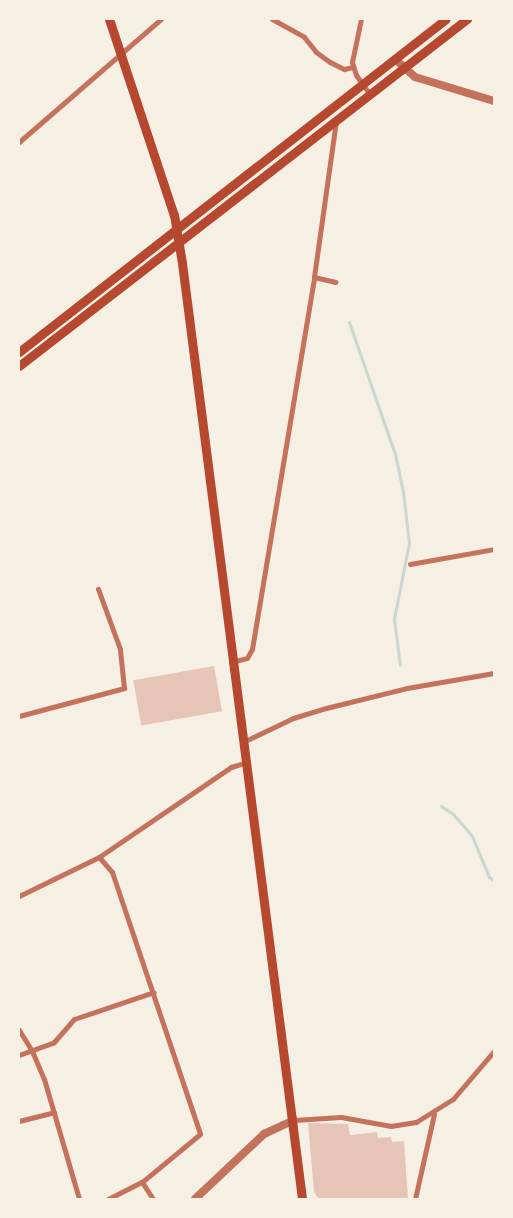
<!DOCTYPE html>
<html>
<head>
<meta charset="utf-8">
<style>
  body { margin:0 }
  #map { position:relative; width:513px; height:1218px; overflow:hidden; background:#f6efe4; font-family:Barlow,sans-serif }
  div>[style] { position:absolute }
  .stream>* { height:3px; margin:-1.5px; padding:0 1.5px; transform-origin:1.5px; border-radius:1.5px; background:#c9d6d2 }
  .building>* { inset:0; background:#e6c5b7; transform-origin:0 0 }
  .minor>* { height:5px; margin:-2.5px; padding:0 2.5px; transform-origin:2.5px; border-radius:2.5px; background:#c5725c }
  .tertiary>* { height:8px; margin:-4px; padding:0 4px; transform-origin:4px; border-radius:4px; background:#c5725c }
  .secondary>* { height:9px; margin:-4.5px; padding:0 4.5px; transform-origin:4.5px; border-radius:4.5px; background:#b5482f }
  span { translate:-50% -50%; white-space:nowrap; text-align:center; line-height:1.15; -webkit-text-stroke:5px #f6efe4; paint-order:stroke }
  .frame { position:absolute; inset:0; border:20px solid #f6efe4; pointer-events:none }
</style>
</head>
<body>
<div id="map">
  <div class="stream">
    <i style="left:349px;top:322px;width:140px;rotate:70.8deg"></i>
    <i style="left:395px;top:454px;width:39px;rotate:78deg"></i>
    <i style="left:403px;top:492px;width:51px;rotate:83.3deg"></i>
    <i style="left:409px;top:543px;width:77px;rotate:101.2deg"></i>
    <i style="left:394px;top:619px;width:46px;rotate:82.6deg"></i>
    <i style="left:441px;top:806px;width:14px;rotate:34deg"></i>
    <i style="left:453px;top:814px;width:29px;rotate:49deg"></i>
    <i style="left:472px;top:836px;width:44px;rotate:67.5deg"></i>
    <i style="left:489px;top:877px;width:6px;rotate:39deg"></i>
  </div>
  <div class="building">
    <i style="left:214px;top:666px;width:46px;height:82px;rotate:80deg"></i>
    <i style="clip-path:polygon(308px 1123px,348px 1124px,350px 1135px,377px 1132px,378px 1138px,391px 1137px,392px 1142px,404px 1141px,408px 1199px,319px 1199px,314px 1192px)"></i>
  </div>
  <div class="minor">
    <i style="left:272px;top:19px;width:37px;rotate:29deg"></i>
    <i style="left:304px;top:37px;width:19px;rotate:51deg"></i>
    <i style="left:316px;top:52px;width:17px;rotate:36deg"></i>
    <i style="left:330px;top:62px;width:16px;rotate:27deg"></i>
    <i style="left:344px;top:69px;width:9px;rotate:-13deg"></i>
    <i style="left:361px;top:19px;width:44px;rotate:101.8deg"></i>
    <i style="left:352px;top:62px;width:14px;rotate:73deg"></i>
    <i style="left:356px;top:75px;width:24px;rotate:54deg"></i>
    <i style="left:19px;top:142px;width:188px;rotate:-40.9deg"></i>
    <i style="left:314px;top:277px;width:22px;rotate:13deg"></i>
    <i style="left:410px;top:564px;width:85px;rotate:-10.1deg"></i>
    <i style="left:231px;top:662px;width:16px;rotate:-14deg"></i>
    <i style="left:247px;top:658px;width:10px;rotate:-61deg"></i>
    <i style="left:252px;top:649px;width:377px;rotate:-80.5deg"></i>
    <i style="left:314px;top:277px;width:158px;rotate:-82deg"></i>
    <i style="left:19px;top:716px;width:109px;rotate:-14.9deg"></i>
    <i style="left:124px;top:688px;width:39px;rotate:-96deg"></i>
    <i style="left:120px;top:649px;width:64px;rotate:-110.1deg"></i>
    <i style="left:243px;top:742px;width:55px;rotate:-25.6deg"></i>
    <i style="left:293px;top:718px;width:34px;rotate:-17deg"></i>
    <i style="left:326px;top:708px;width:83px;rotate:-13.9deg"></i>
    <i style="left:407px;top:688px;width:88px;rotate:-9.8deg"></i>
    <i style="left:99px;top:857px;width:20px;rotate:49deg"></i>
    <i style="left:112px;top:872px;width:276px;rotate:71.4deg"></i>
    <i style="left:200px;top:1134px;width:75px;rotate:140.4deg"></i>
    <i style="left:142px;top:1182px;width:20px;rotate:57deg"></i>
    <i style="left:19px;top:896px;width:89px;rotate:-26deg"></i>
    <i style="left:99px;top:857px;width:160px;rotate:-34.3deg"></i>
    <i style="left:231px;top:767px;width:14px;rotate:-17deg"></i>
    <i style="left:19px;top:1030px;width:25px;rotate:58deg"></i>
    <i style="left:32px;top:1051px;width:30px;rotate:67deg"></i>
    <i style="left:44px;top:1079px;width:125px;rotate:73.7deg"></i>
    <i style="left:19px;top:1055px;width:37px;rotate:-20deg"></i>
    <i style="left:54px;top:1042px;width:30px;rotate:-49deg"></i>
    <i style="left:74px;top:1019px;width:84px;rotate:-18.6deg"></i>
    <i style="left:294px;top:1120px;width:47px;rotate:-3.7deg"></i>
    <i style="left:341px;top:1117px;width:51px;rotate:10.2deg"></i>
    <i style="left:391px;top:1126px;width:25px;rotate:-9deg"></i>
    <i style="left:416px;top:1122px;width:44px;rotate:-31.9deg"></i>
    <i style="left:453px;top:1099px;width:63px;rotate:-49.5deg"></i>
    <i style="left:19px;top:1121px;width:36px;rotate:-14deg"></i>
    <i style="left:108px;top:1199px;width:38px;rotate:-27deg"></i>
    <i style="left:415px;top:1199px;width:87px;rotate:-77.4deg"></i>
  </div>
  <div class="tertiary">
    <i style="left:395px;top:59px;width:27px;rotate:42deg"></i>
    <i style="left:415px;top:77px;width:83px;rotate:16.9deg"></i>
    <i style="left:195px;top:1199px;width:95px;rotate:-43.3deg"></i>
    <i style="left:264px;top:1134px;width:33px;rotate:-25deg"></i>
  </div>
  <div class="secondary">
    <i style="left:109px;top:19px;width:206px;rotate:71.7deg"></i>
    <i style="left:174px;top:215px;width:49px;rotate:80.5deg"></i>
    <i style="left:182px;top:263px;width:944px;rotate:82.69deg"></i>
    <i style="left:19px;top:352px;width:541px;rotate:-37.95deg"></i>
    <i style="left:19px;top:366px;width:567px;rotate:-37.76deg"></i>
  </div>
  <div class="frame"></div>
</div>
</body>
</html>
